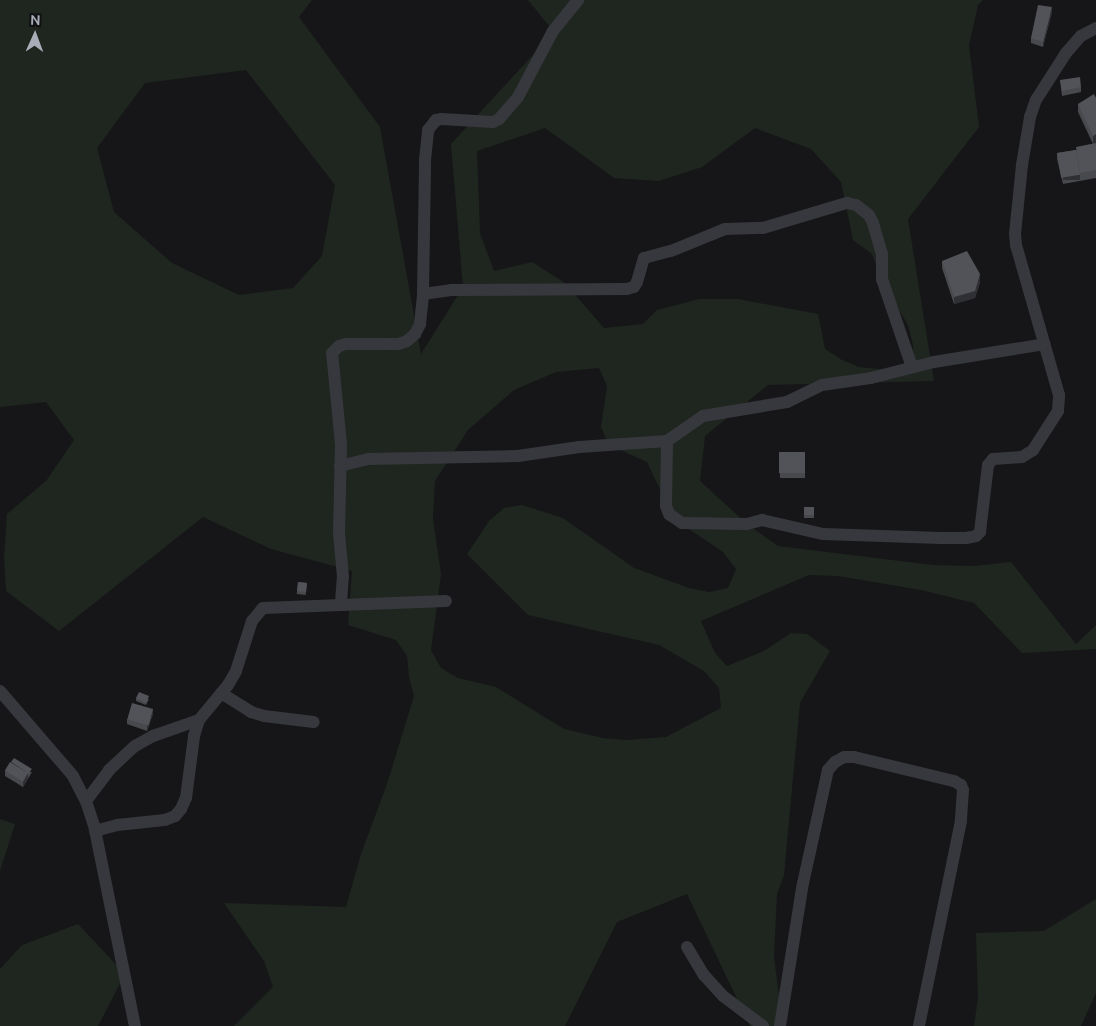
<!DOCTYPE html>
<html>
<head>
<meta charset="utf-8">
<style>
  body { margin:0 }
  #map { position:relative; width:1096px; height:1026px; overflow:hidden; background:#161618; font-family:Ubuntu,sans-serif }
  div>[style] { position:absolute }
  .green>* { inset:0; background:#1e261f }
  .street>* { height:12px; margin:-6px; padding:0 6px; transform-origin:6px; border-radius:6px; background:#37383d }
  .wall>* { inset:0; background:#47494d; transform-origin:0 0 }
  .shaded-wall>* { inset:0; background:#2f3033; transform-origin:0 0 }
  .building>* { inset:0; background:#525359; transform-origin:0 0 }
  span { translate:-50% -50%; white-space:nowrap; text-align:center; line-height:1.15; -webkit-text-stroke:4px #111113; paint-order:stroke }
  .north { position:absolute; left:10px; top:10px; width:50px; height:50px; -webkit-text-stroke:4px #111113; paint-order:stroke; rotate:2deg; font-size:14px; font-weight:700; line-height:20px; text-align:center; color:#a8adb8 }
  .north::after { content:''; display:block; margin:auto; width:18px; height:22px; background:#a8adb8; clip-path:polygon(50% 0,100% 100%,50% 72%,0 100%) }
</style>
</head>
<body>
<div id="map">
  <div class="green">
    <i style="clip-path:polygon(evenodd,0 0,312px 0,299px 17px,380px 127px,421px 354px,463px 287px,451px 144px,554px 32px,528px 0,983px 0,978px 5px,969px 45px,979px 127px,908px 219px,934px 381px,768px 385px,705px 436px,700px 481px,747px 524px,778px 546px,933px 565px,974px 566px,1011px 562px,1076px 644px,1096px 625px,1096px 649px,1022px 653px,974px 603px,921px 590px,838px 576px,809px 575px,701px 621px,715px 653px,727px 666px,764px 651px,791px 633px,807px 634px,830px 651px,800px 703px,784px 875px,777px 894px,774px 957px,783px 1026px,750px 1026px,687px 894px,617px 922px,565px 1026px,234px 1026px,273px 987px,264px 961px,224px 903px,346px 907px,361px 854px,387px 784px,414px 696px,409px 677px,407px 656px,396px 640px,348px 625px,352px 571px,271px 549px,203px 517px,59px 631px,6px 591px,4px 558px,7px 514px,46px 481px,74px 440px,46px 402px,0 407px,0 0,246px 70px,335px 185px,322px 256px,293px 288px,239px 295px,172px 263px,114px 212px,97px 148px,145px 83px,246px 70px,0 0,545px 128px,614px 178px,659px 181px,702px 167px,755px 128px,811px 149px,841px 182px,853px 240px,872px 254px,884px 285px,908px 325px,913px 345px,912px 367px,898px 371px,859px 367px,842px 360px,825px 349px,818px 314px,738px 299px,699px 299px,657px 310px,643px 324px,604px 328px,565px 283px,532px 262px,494px 271px,480px 233px,477px 151px,545px 128px,0 0,599px 368px,607px 386px,601px 427px,609px 445px,647px 462px,674px 519px,723px 552px,736px 569px,728px 588px,709px 592px,689px 588px,634px 568px,563px 518px,522px 505px,504px 508px,489px 521px,467px 554px,528px 615px,659px 645px,704px 671px,719px 688px,721px 708px,666px 737px,626px 740px,603px 738px,564px 729px,496px 687px,458px 678px,441px 668px,431px 650px,441px 574px,433px 519px,435px 481px,468px 430px,514px 390px,556px 372px,599px 368px)"></i>
    <i style="clip-path:polygon(0 819px,15px 824px,0 871px)"></i>
    <i style="clip-path:polygon(1096px 899px,1096px 993px,1081px 1026px,974px 1026px,978px 998px,976px 933px,1044px 931px)"></i>
    <i style="clip-path:polygon(78px 924px,125px 974px,98px 1026px,0 1026px,0 969px,22px 945px)"></i>
  </div>
  <div class="street">
    <i style="left:423px;top:294px;width:28px;rotate:-8deg"></i>
    <i style="left:451px;top:290px;width:176px;rotate:-0.3deg"></i>
    <i style="left:627px;top:289px;width:7px;rotate:-16deg"></i>
    <i style="left:634px;top:287px;width:6px;rotate:-59deg"></i>
    <i style="left:637px;top:282px;width:25px;rotate:-74deg"></i>
    <i style="left:644px;top:258px;width:28px;rotate:-15deg"></i>
    <i style="left:671px;top:251px;width:58px;rotate:-22.2deg"></i>
    <i style="left:725px;top:229px;width:38px;rotate:-2deg"></i>
    <i style="left:763px;top:228px;width:88px;rotate:-16.6deg"></i>
    <i style="left:847px;top:203px;width:9px;rotate:13deg"></i>
    <i style="left:856px;top:205px;width:16px;rotate:38deg"></i>
    <i style="left:869px;top:215px;width:9px;rotate:63deg"></i>
    <i style="left:873px;top:223px;width:32px;rotate:74deg"></i>
    <i style="left:882px;top:254px;width:25px;rotate:90deg"></i>
    <i style="left:882px;top:279px;width:93px;rotate:71.2deg"></i>
    <i style="left:667px;top:441px;width:65px;rotate:90.9deg"></i>
    <i style="left:666px;top:506px;width:9px;rotate:69deg"></i>
    <i style="left:669px;top:514px;width:16px;rotate:35deg"></i>
    <i style="left:682px;top:523px;width:65px;rotate:0.9deg"></i>
    <i style="left:747px;top:524px;width:16px;rotate:-15deg"></i>
    <i style="left:762px;top:520px;width:63px;rotate:12.9deg"></i>
    <i style="left:823px;top:534px;width:118px;rotate:1.9deg"></i>
    <i style="left:941px;top:538px;width:25px"></i>
    <i style="left:966px;top:538px;width:10px;rotate:-11deg"></i>
    <i style="left:976px;top:536px;width:6px;rotate:-45deg"></i>
    <i style="left:980px;top:532px;width:67px;rotate:-83.2deg"></i>
    <i style="left:988px;top:465px;width:8px;rotate:-50deg"></i>
    <i style="left:993px;top:459px;width:29px;rotate:-4deg"></i>
    <i style="left:1022px;top:457px;width:13px;rotate:-32deg"></i>
    <i style="left:1033px;top:450px;width:46px;rotate:-57.3deg"></i>
    <i style="left:1058px;top:411px;width:16px;rotate:-86deg"></i>
    <i style="left:1059px;top:395px;width:156px;rotate:-106deg"></i>
    <i style="left:1016px;top:245px;width:11px;rotate:-95deg"></i>
    <i style="left:1015px;top:234px;width:69px;rotate:-84.2deg"></i>
    <i style="left:1022px;top:165px;width:49px;rotate:-80.5deg"></i>
    <i style="left:1030px;top:117px;width:18px;rotate:-71deg"></i>
    <i style="left:1036px;top:100px;width:56px;rotate:-57.4deg"></i>
    <i style="left:1066px;top:53px;width:23px;rotate:-49deg"></i>
    <i style="left:1081px;top:36px;width:17px;rotate:-28deg"></i>
    <i style="left:340px;top:466px;width:29px;rotate:-14deg"></i>
    <i style="left:368px;top:459px;width:150px;rotate:-1.1deg"></i>
    <i style="left:518px;top:456px;width:62px;rotate:-8.4deg"></i>
    <i style="left:579px;top:447px;width:88px;rotate:-3.9deg"></i>
    <i style="left:667px;top:441px;width:44px;rotate:-34.8deg"></i>
    <i style="left:703px;top:416px;width:85px;rotate:-9.5deg"></i>
    <i style="left:787px;top:402px;width:39px;rotate:-26deg"></i>
    <i style="left:822px;top:385px;width:49px;rotate:-8.1deg"></i>
    <i style="left:871px;top:378px;width:65px;rotate:-14.3deg"></i>
    <i style="left:934px;top:362px;width:112px;rotate:-9.2deg"></i>
    <i style="left:341px;top:603px;width:26px;rotate:-86deg"></i>
    <i style="left:343px;top:577px;width:44px;rotate:-95.2deg"></i>
    <i style="left:339px;top:533px;width:89px;rotate:-88.7deg"></i>
    <i style="left:341px;top:444px;width:91px;rotate:-95.6deg"></i>
    <i style="left:332px;top:353px;width:10px;rotate:-45deg"></i>
    <i style="left:339px;top:346px;width:7px;rotate:-16deg"></i>
    <i style="left:346px;top:344px;width:52px"></i>
    <i style="left:398px;top:344px;width:9px;rotate:-18deg"></i>
    <i style="left:407px;top:341px;width:11px;rotate:-41deg"></i>
    <i style="left:415px;top:334px;width:11px;rotate:-63deg"></i>
    <i style="left:420px;top:324px;width:30px;rotate:-84deg"></i>
    <i style="left:423px;top:294px;width:134px;rotate:-89.1deg"></i>
    <i style="left:425px;top:160px;width:30px;rotate:-84deg"></i>
    <i style="left:428px;top:130px;width:13px;rotate:-51deg"></i>
    <i style="left:436px;top:120px;width:5px;rotate:-11deg"></i>
    <i style="left:441px;top:119px;width:52px;rotate:3.3deg"></i>
    <i style="left:493px;top:122px;width:7px;rotate:-27deg"></i>
    <i style="left:499px;top:119px;width:29px;rotate:-49deg"></i>
    <i style="left:518px;top:97px;width:75px;rotate:-62.1deg"></i>
    <i style="left:553px;top:31px;width:40px;rotate:-51deg"></i>
    <i style="left:0;top:691px;width:112px;rotate:49.3deg"></i>
    <i style="left:73px;top:776px;width:28px;rotate:63deg"></i>
    <i style="left:86px;top:801px;width:25px;rotate:72deg"></i>
    <i style="left:94px;top:825px;width:205px;rotate:78.5deg"></i>
    <i style="left:221px;top:693px;width:36px;rotate:32deg"></i>
    <i style="left:251px;top:712px;width:14px;rotate:17deg"></i>
    <i style="left:264px;top:716px;width:50px;rotate:6.8deg"></i>
    <i style="left:86px;top:801px;width:39px;rotate:-53deg"></i>
    <i style="left:109px;top:770px;width:35px;rotate:-43deg"></i>
    <i style="left:135px;top:746px;width:21px;rotate:-29deg"></i>
    <i style="left:153px;top:736px;width:49px;rotate:-19.2deg"></i>
    <i style="left:199px;top:720px;width:45px;rotate:-50.4deg"></i>
    <i style="left:228px;top:685px;width:16px;rotate:-60deg"></i>
    <i style="left:236px;top:671px;width:52px;rotate:-72.3deg"></i>
    <i style="left:252px;top:621px;width:17px;rotate:-50deg"></i>
    <i style="left:263px;top:608px;width:183px;rotate:-2.2deg"></i>
    <i style="left:95px;top:831px;width:23px;rotate:-15deg"></i>
    <i style="left:117px;top:825px;width:48px;rotate:-5.9deg"></i>
    <i style="left:165px;top:820px;width:11px;rotate:-22deg"></i>
    <i style="left:175px;top:816px;width:9px;rotate:-49deg"></i>
    <i style="left:181px;top:809px;width:12px;rotate:-66deg"></i>
    <i style="left:186px;top:798px;width:63px;rotate:-82.6deg"></i>
    <i style="left:194px;top:736px;width:17px;rotate:-73deg"></i>
    <i style="left:687px;top:947px;width:33px;rotate:59deg"></i>
    <i style="left:704px;top:975px;width:28px;rotate:48deg"></i>
    <i style="left:723px;top:996px;width:50px;rotate:36.9deg"></i>
    <i style="left:780px;top:1026px;width:140px;rotate:-80.9deg"></i>
    <i style="left:802px;top:888px;width:121px;rotate:-77.6deg"></i>
    <i style="left:828px;top:770px;width:11px;rotate:-49deg"></i>
    <i style="left:835px;top:762px;width:10px;rotate:-29deg"></i>
    <i style="left:844px;top:757px;width:10px"></i>
    <i style="left:854px;top:757px;width:103px;rotate:13.5deg"></i>
    <i style="left:954px;top:781px;width:8px;rotate:30deg"></i>
    <i style="left:961px;top:785px;width:5px;rotate:68deg"></i>
    <i style="left:963px;top:790px;width:31px;rotate:94deg"></i>
    <i style="left:961px;top:821px;width:209px;rotate:101.6deg"></i>
  </div>
  <div class="wall">
    <i style="clip-path:polygon(1052px 12px,1043px 47px,1031px 43px,1031px 38px)"></i>
    <i style="clip-path:polygon(1060px 80px,1081px 87px,1081px 92px,1062px 96px)"></i>
    <i style="clip-path:polygon(1096px 98px,1096px 142px,1093px 144px,1078px 112px,1078px 104px)"></i>
    <i style="clip-path:polygon(1096px 143px,1096px 178px,1063px 184px,1057px 159px,1057px 153px,1076px 150px)"></i>
    <i style="clip-path:polygon(942px 261px,980px 282px,975px 298px,954px 304px,942px 268px)"></i>
    <i style="clip-path:polygon(779px 452px,805px 472px,805px 478px,780px 478px)"></i>
    <i style="left:804px;top:507px;width:10px;height:11px"></i>
    <i style="left:298px;top:582px;width:9px;height:12px;rotate:6deg"></i>
    <i style="clip-path:polygon(136px 698px,149px 699px,146px 705px,136px 701px)"></i>
    <i style="clip-path:polygon(153px 714px,147px 731px,127px 724px,127px 719px)"></i>
    <i style="clip-path:polygon(5px 771px,32px 772px,23px 787px,5px 776px)"></i>
  </div>
  <div class="shaded-wall">
    <i style="clip-path:polygon(1052px 7px,1052px 12px,1043px 47px,1043px 42px)"></i>
    <i style="clip-path:polygon(1096px 134px,1096px 142px,1093px 144px,1093px 136px)"></i>
    <i style="left:1080px;top:175px;width:5px;height:17px;rotate:90deg"></i>
    <i style="clip-path:polygon(980px 274px,980px 282px,975px 298px,954px 304px,954px 297px)"></i>
    <i style="clip-path:polygon(153px 709px,153px 714px,147px 731px,147px 726px)"></i>
    <i style="clip-path:polygon(28px 773px,28px 778px,23px 787px,23px 782px)"></i>
  </div>
  <div class="building">
    <i style="clip-path:polygon(1038px 5px,1052px 7px,1043px 42px,1031px 38px)"></i>
    <i style="clip-path:polygon(1080px 77px,1081px 87px,1062px 91px,1060px 80px)"></i>
    <i style="clip-path:polygon(1094px 94px,1096px 98px,1096px 134px,1093px 136px,1078px 104px)"></i>
    <i style="clip-path:polygon(1096px 143px,1096px 170px,1080px 173px,1076px 147px)"></i>
    <i style="left:1076px;top:150px;width:25px;height:19px;rotate:81deg"></i>
    <i style="clip-path:polygon(967px 251px,980px 274px,975px 291px,954px 297px,942px 261px)"></i>
    <i style="left:779px;top:452px;width:26px;height:21px"></i>
    <i style="left:804px;top:507px;width:10px;height:8px"></i>
    <i style="left:298px;top:582px;width:9px;height:9px;rotate:6deg"></i>
    <i style="clip-path:polygon(139px 692px,149px 696px,146px 703px,136px 698px)"></i>
    <i style="left:132px;top:703px;width:22px;height:17px;rotate:16deg"></i>
    <i style="clip-path:polygon(14px 758px,32px 769px,28px 774px,28px 773px,11px 762px)"></i>
    <i style="left:10px;top:762px;width:21px;height:10px;rotate:31deg"></i>
  </div>
  <div class="north">N</div>
</div>
</body>
</html>
